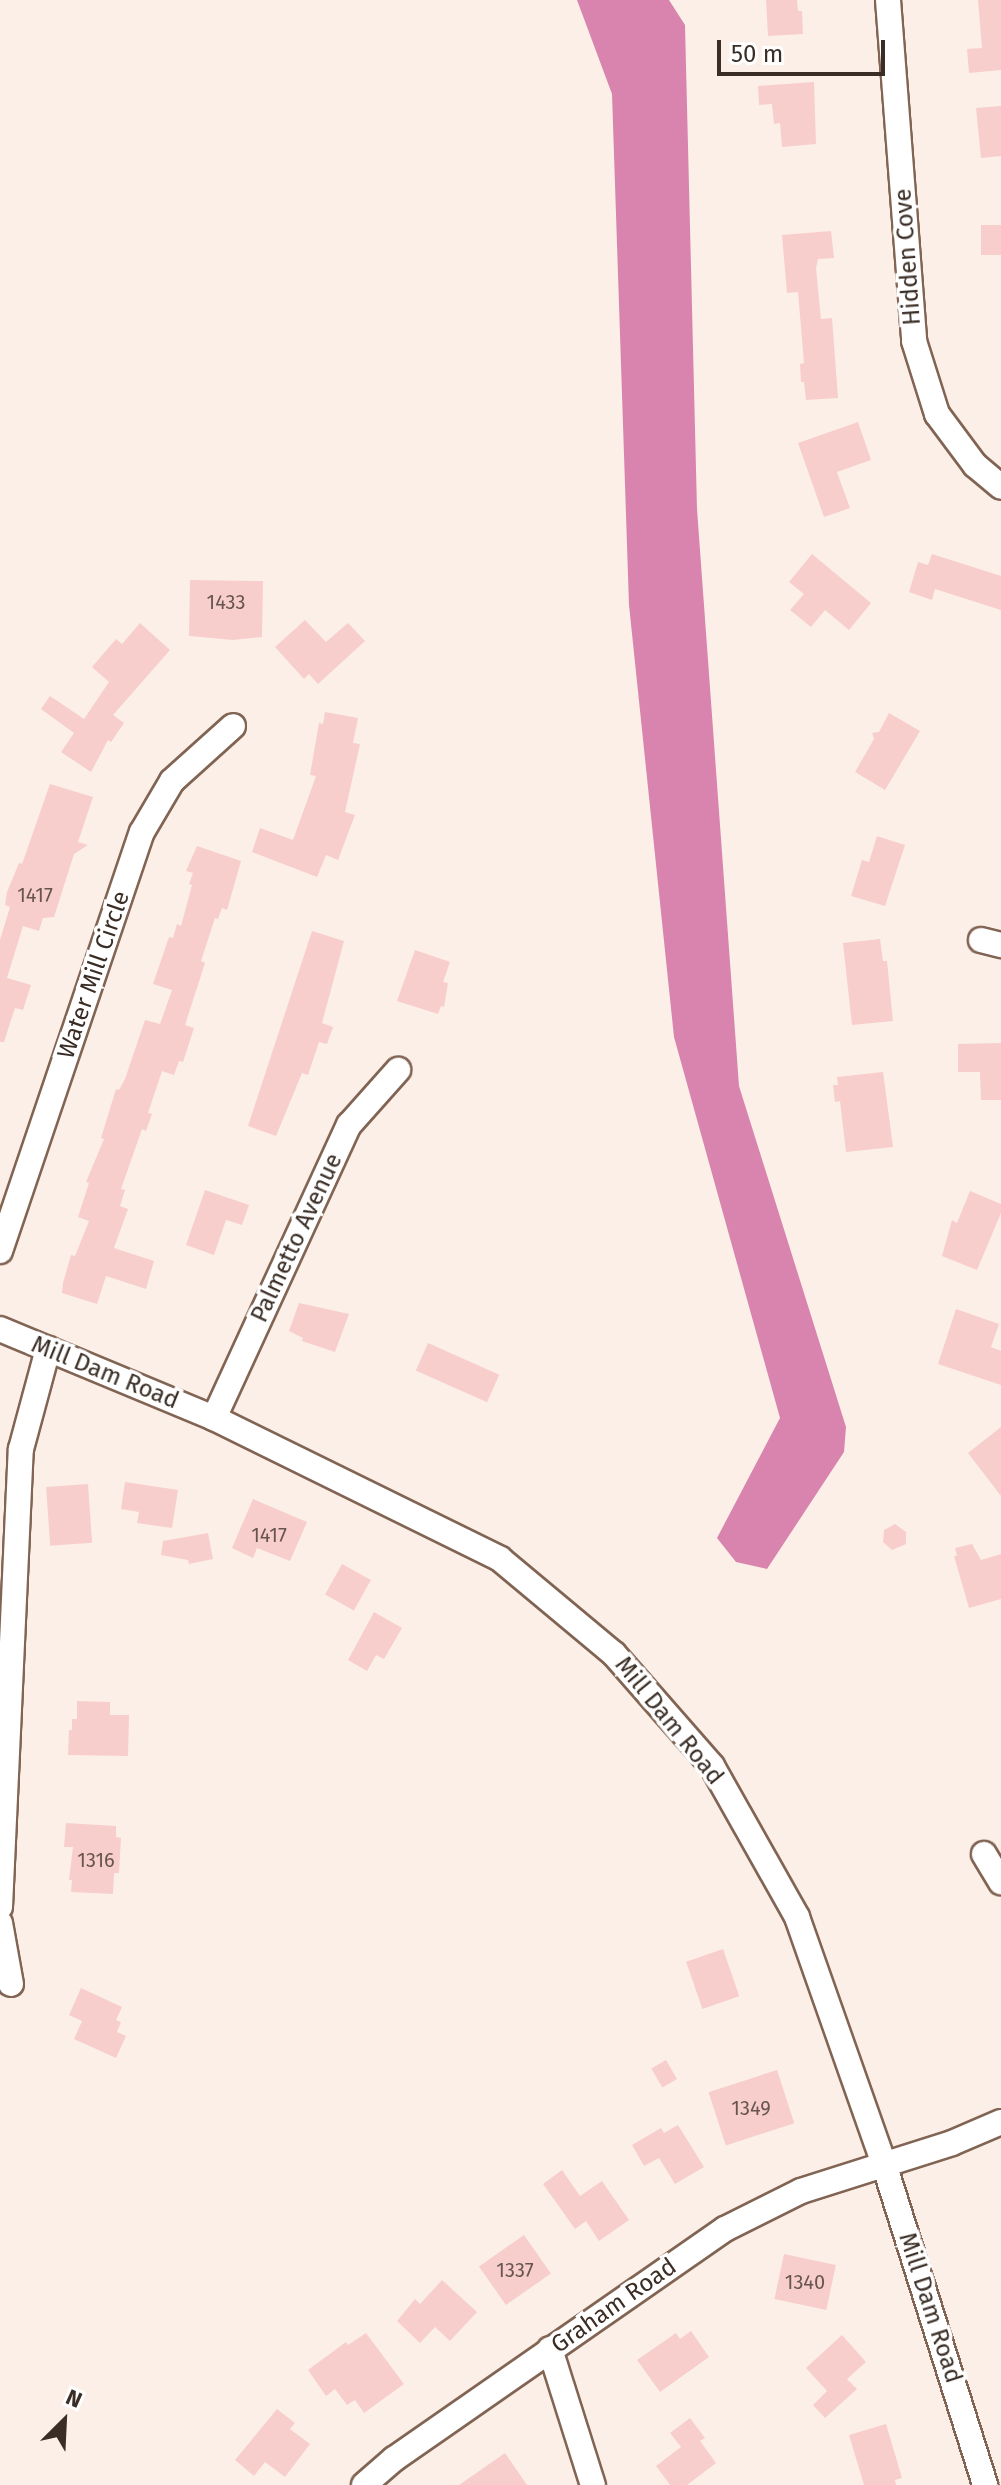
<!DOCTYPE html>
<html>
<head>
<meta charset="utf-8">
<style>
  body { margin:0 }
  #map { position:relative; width:1001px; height:2485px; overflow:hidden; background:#fcefe7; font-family:"Fira Sans",sans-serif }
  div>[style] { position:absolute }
  .water>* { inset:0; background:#d884ae }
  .building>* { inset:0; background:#f7cecc; transform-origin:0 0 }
  .roads { filter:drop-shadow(2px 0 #816453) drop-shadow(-2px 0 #816453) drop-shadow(0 2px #816453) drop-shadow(0 -2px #816453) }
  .minor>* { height:24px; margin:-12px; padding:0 12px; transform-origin:12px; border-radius:12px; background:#fff }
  span { translate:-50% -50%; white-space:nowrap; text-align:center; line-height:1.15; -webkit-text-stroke:7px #fff; paint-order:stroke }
  .number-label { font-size:20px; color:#68554f }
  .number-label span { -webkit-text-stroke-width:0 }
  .street-label { font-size:24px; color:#392d25 }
  .north { position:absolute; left:24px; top:2381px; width:80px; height:80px; -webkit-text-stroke:6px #fff; paint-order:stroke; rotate:24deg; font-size:22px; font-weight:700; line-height:32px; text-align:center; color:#392d25 }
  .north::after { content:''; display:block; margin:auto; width:28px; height:36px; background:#392d25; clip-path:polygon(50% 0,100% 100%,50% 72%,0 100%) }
  .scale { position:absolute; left:717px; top:40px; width:168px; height:36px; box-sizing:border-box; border:4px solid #392d25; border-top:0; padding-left:10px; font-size:24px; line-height:28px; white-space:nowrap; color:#392d25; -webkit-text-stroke:6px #fff; paint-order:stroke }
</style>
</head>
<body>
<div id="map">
  <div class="water">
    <i style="clip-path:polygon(577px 0,669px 0,685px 25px,697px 509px,739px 1086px,846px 1427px,844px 1452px,767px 1569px,736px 1562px,717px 1538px,780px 1418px,674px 1037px,629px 605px,612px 94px)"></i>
  </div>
  <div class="building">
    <i style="clip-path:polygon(766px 0,797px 0,798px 11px,802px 11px,803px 34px,768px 36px)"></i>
    <i style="clip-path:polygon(978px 0,1001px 0,1001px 70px,969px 73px,967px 49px,982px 48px)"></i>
    <i style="clip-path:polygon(814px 82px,816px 144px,782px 147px,780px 123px,774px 124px,772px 104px,759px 105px,758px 86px)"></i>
    <i style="clip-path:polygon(1001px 106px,1001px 156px,981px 158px,976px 108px)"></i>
    <i style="left:1001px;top:225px;width:30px;height:20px;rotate:90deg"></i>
    <i style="clip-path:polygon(831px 231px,834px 258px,818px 259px,816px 268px,821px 319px,832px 318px,838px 398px,806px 400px,804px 382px,801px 382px,800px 364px,804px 363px,798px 292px,787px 293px,782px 235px)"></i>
    <i style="clip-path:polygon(858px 422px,871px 460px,837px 472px,850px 508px,824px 517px,798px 443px)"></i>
    <i style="clip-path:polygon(812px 554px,871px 603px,849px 630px,825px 610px,811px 627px,790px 610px,804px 594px,789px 582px)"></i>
    <i style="clip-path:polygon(932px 554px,1001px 576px,1001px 610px,935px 589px,932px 600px,909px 592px,918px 562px,928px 565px)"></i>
    <i style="clip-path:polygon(190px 580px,263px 581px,262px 637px,233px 640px,189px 636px)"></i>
    <i style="clip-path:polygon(305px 620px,326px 642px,348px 623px,365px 641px,318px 684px,309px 674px,304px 679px,275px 647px)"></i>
    <i style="clip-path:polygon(140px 623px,170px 650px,113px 715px,124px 723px,111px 742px,108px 740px,91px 772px,61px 752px,74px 733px,41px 709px,50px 696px,84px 719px,109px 682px,92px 667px,116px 639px,122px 644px)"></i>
    <i style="clip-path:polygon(325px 712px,358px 718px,353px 743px,360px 744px,345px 812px,355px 815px,338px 860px,326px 855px,317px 877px,252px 852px,260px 828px,293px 840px,316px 776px,310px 775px,319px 723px,323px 724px)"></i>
    <i style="clip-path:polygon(889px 713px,920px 731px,885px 790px,855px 772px,874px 739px,872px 733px,879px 732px)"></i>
    <i style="clip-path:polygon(50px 784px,93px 797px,78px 842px,88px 845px,74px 854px,54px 917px,43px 918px,39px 931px,23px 926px,7px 978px,31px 985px,23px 1010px,15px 1008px,4px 1042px,0 1042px,0 940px,10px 907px,5px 905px,7px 892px,19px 863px,22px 864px)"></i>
    <i style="clip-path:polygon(877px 836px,905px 845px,885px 906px,851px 896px,862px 860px,869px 862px)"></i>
    <i style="clip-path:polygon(197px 846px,241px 861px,227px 910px,222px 908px,218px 919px,215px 918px,201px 961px,205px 963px,185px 1025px,194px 1028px,183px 1062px,179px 1061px,174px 1075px,162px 1071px,148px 1113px,152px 1114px,146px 1131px,142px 1129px,121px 1189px,125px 1190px,120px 1206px,128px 1209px,114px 1248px,154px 1261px,146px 1289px,106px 1276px,97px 1304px,62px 1293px,63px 1283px,71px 1255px,75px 1256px,89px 1221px,78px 1217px,89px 1183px,86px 1182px,104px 1139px,101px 1138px,116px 1089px,119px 1090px,125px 1079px,145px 1020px,160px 1024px,172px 990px,153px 984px,169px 937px,173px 938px,177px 924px,181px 926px,192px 885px,189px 884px,193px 873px,186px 871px)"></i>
    <i style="clip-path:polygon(312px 931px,344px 941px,322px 1023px,333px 1027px,327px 1044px,319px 1042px,308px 1075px,302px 1073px,276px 1136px,248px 1126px)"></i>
    <i style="clip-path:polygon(880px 939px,883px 961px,887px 961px,893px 1021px,852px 1025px,843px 943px)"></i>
    <i style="clip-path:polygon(415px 950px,450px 962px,443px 982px,448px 983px,444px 1007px,441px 1006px,438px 1014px,397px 1001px)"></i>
    <i style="clip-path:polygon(1001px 1043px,1001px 1100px,981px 1100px,980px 1072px,958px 1072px,958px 1044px)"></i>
    <i style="clip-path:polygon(883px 1072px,893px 1147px,846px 1152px,840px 1101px,835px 1102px,833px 1085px,838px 1085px,837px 1077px)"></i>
    <i style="clip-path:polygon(205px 1190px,249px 1205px,242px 1225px,226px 1220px,214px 1255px,186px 1245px)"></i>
    <i style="clip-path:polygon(970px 1191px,1001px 1204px,1001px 1213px,977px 1270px,942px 1256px,952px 1220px,957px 1223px)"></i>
    <i style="clip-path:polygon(299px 1303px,349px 1314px,335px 1352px,302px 1341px,303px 1338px,289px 1331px)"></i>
    <i style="clip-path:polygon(956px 1309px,999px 1324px,991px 1347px,1001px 1351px,1001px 1385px,938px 1364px)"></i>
    <i style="left:428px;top:1343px;width:78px;height:30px;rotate:24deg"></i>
    <i style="clip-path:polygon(1001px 1427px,1001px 1496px,968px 1453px)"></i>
    <i style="clip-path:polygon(125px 1482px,178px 1490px,172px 1528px,137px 1523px,139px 1512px,121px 1509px)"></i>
    <i style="left:88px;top:1484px;width:59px;height:42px;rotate:86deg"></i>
    <i style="clip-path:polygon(253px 1499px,307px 1522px,290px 1561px,257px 1548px,253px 1558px,232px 1548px)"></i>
    <i style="clip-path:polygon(895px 1524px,906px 1532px,906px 1544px,892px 1550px,883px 1542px,884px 1530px)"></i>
    <i style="clip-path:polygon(208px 1533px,213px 1559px,189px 1564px,188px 1560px,161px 1555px,163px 1541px)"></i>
    <i style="clip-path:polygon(972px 1544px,981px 1560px,1001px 1554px,1001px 1599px,969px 1608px,954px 1556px,957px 1556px,955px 1548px)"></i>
    <i style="left:342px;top:1564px;width:33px;height:35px;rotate:29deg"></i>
    <i style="clip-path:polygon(374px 1612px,402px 1628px,384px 1659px,376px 1655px,367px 1671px,348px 1660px)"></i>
    <i style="clip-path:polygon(77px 1701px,110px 1702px,110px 1715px,129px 1715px,128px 1756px,68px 1755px,69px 1730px,72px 1730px,72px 1719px,77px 1719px)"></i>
    <i style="clip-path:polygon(66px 1823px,116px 1826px,116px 1837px,121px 1838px,119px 1873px,114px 1873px,113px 1894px,71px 1892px,72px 1880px,69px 1880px,73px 1847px,64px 1847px)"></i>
    <i style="left:723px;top:1949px;width:50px;height:39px;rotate:71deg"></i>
    <i style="clip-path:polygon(81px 1988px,122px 2007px,116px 2020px,121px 2022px,117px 2032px,126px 2036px,116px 2058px,74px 2039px,82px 2021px,69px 2015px)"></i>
    <i style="left:666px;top:2060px;width:22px;height:17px;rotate:60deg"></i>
    <i style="left:777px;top:2070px;width:56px;height:72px;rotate:72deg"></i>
    <i style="clip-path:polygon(678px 2125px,704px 2167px,675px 2184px,659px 2158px,644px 2166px,632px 2145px,661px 2128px,664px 2133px)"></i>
    <i style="clip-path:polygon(562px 2170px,580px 2196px,602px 2181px,629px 2220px,599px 2241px,586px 2221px,575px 2229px,543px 2184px)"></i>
    <i style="left:524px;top:2235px;width:47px;height:55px;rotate:55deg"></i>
    <i style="left:784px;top:2254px;width:53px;height:46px;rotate:12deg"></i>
    <i style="clip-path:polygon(442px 2280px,477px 2312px,450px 2341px,435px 2327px,420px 2343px,397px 2321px,415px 2299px,420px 2304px)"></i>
    <i style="clip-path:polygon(691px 2331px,709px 2357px,660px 2392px,637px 2360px,676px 2333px,680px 2339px)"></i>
    <i style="clip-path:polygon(366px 2333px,404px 2384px,364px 2413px,355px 2400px,347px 2405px,335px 2389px,326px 2396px,308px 2370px,346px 2342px,348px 2345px)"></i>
    <i style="clip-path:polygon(842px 2335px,866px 2362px,847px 2379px,857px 2389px,825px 2418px,813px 2405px,827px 2391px,806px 2368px)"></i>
    <i style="clip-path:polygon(277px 2409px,295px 2423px,290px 2429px,310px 2444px,285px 2477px,265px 2462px,254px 2476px,235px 2460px)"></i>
    <i style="clip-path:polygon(690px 2418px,705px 2438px,700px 2441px,716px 2463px,687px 2485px,670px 2485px,656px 2466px,681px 2447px,670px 2433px)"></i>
    <i style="clip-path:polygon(886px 2424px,902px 2478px,895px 2480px,896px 2485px,864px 2485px,849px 2435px)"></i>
    <i style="clip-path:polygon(505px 2453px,527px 2485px,459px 2485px)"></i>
  </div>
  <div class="roads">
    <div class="minor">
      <i style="left:888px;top:0;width:342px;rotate:85.6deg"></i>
      <i style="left:914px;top:341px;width:77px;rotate:72.5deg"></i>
      <i style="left:937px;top:414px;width:64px;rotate:53.3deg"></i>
      <i style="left:975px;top:465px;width:34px;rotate:40deg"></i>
      <i style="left:981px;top:940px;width:21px;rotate:14deg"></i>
      <i style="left:0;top:1251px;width:442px;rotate:-71.3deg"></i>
      <i style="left:142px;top:832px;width:59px;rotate:-59.5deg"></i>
      <i style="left:172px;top:781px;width:82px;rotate:-42deg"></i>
      <i style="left:0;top:1329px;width:232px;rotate:22.6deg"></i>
      <i style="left:214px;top:1418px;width:319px;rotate:26.2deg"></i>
      <i style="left:500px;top:1559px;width:148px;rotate:39.8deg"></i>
      <i style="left:614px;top:1654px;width:149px;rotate:48.8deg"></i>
      <i style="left:712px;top:1766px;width:173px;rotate:60.6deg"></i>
      <i style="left:797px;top:1917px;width:262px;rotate:70.6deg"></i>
      <i style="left:884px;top:2164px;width:337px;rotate:72.5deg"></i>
      <i style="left:214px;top:1418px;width:323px;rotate:-65.3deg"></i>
      <i style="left:349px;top:1125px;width:74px;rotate:-48.3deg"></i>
      <i style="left:984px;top:1854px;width:33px;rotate:59deg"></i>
      <i style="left:0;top:1907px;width:458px;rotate:-87.4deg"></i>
      <i style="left:21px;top:1449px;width:104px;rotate:-74.9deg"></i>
      <i style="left:0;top:1923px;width:62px;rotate:79.8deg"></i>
      <i style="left:550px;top:2349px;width:143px;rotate:72.5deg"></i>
      <i style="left:364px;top:2485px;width:40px;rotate:-41deg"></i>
      <i style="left:394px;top:2459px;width:403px;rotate:-34.8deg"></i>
      <i style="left:725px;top:2229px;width:85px;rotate:-26.6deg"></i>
      <i style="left:801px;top:2191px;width:158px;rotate:-17.6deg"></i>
      <i style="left:952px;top:2143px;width:53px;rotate:-23.2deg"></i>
    </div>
  </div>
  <div class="number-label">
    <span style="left:226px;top:602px">1433</span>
    <span style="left:35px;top:895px">1417</span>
    <span style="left:269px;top:1535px">1417</span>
    <span style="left:96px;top:1860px">1316</span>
    <span style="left:751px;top:2108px">1349</span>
    <span style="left:515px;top:2270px">1337</span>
    <span style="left:805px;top:2282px">1340</span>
  </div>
  <div class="street-label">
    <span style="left:908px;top:257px;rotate:-94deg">Hidden Cove</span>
    <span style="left:94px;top:975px;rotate:-71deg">Water Mill Circle</span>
    <span style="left:297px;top:1238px;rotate:-65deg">Palmetto Avenue</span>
    <span style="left:105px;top:1373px;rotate:22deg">Mill Dam Road</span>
    <span style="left:669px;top:1721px;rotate:51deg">Mill Dam Road</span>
    <span style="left:614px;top:2306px;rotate:-35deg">Graham Road</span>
    <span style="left:930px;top:2308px;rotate:72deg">Mill Dam Road</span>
  </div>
  <div class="north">N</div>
  <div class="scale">50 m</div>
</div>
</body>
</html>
